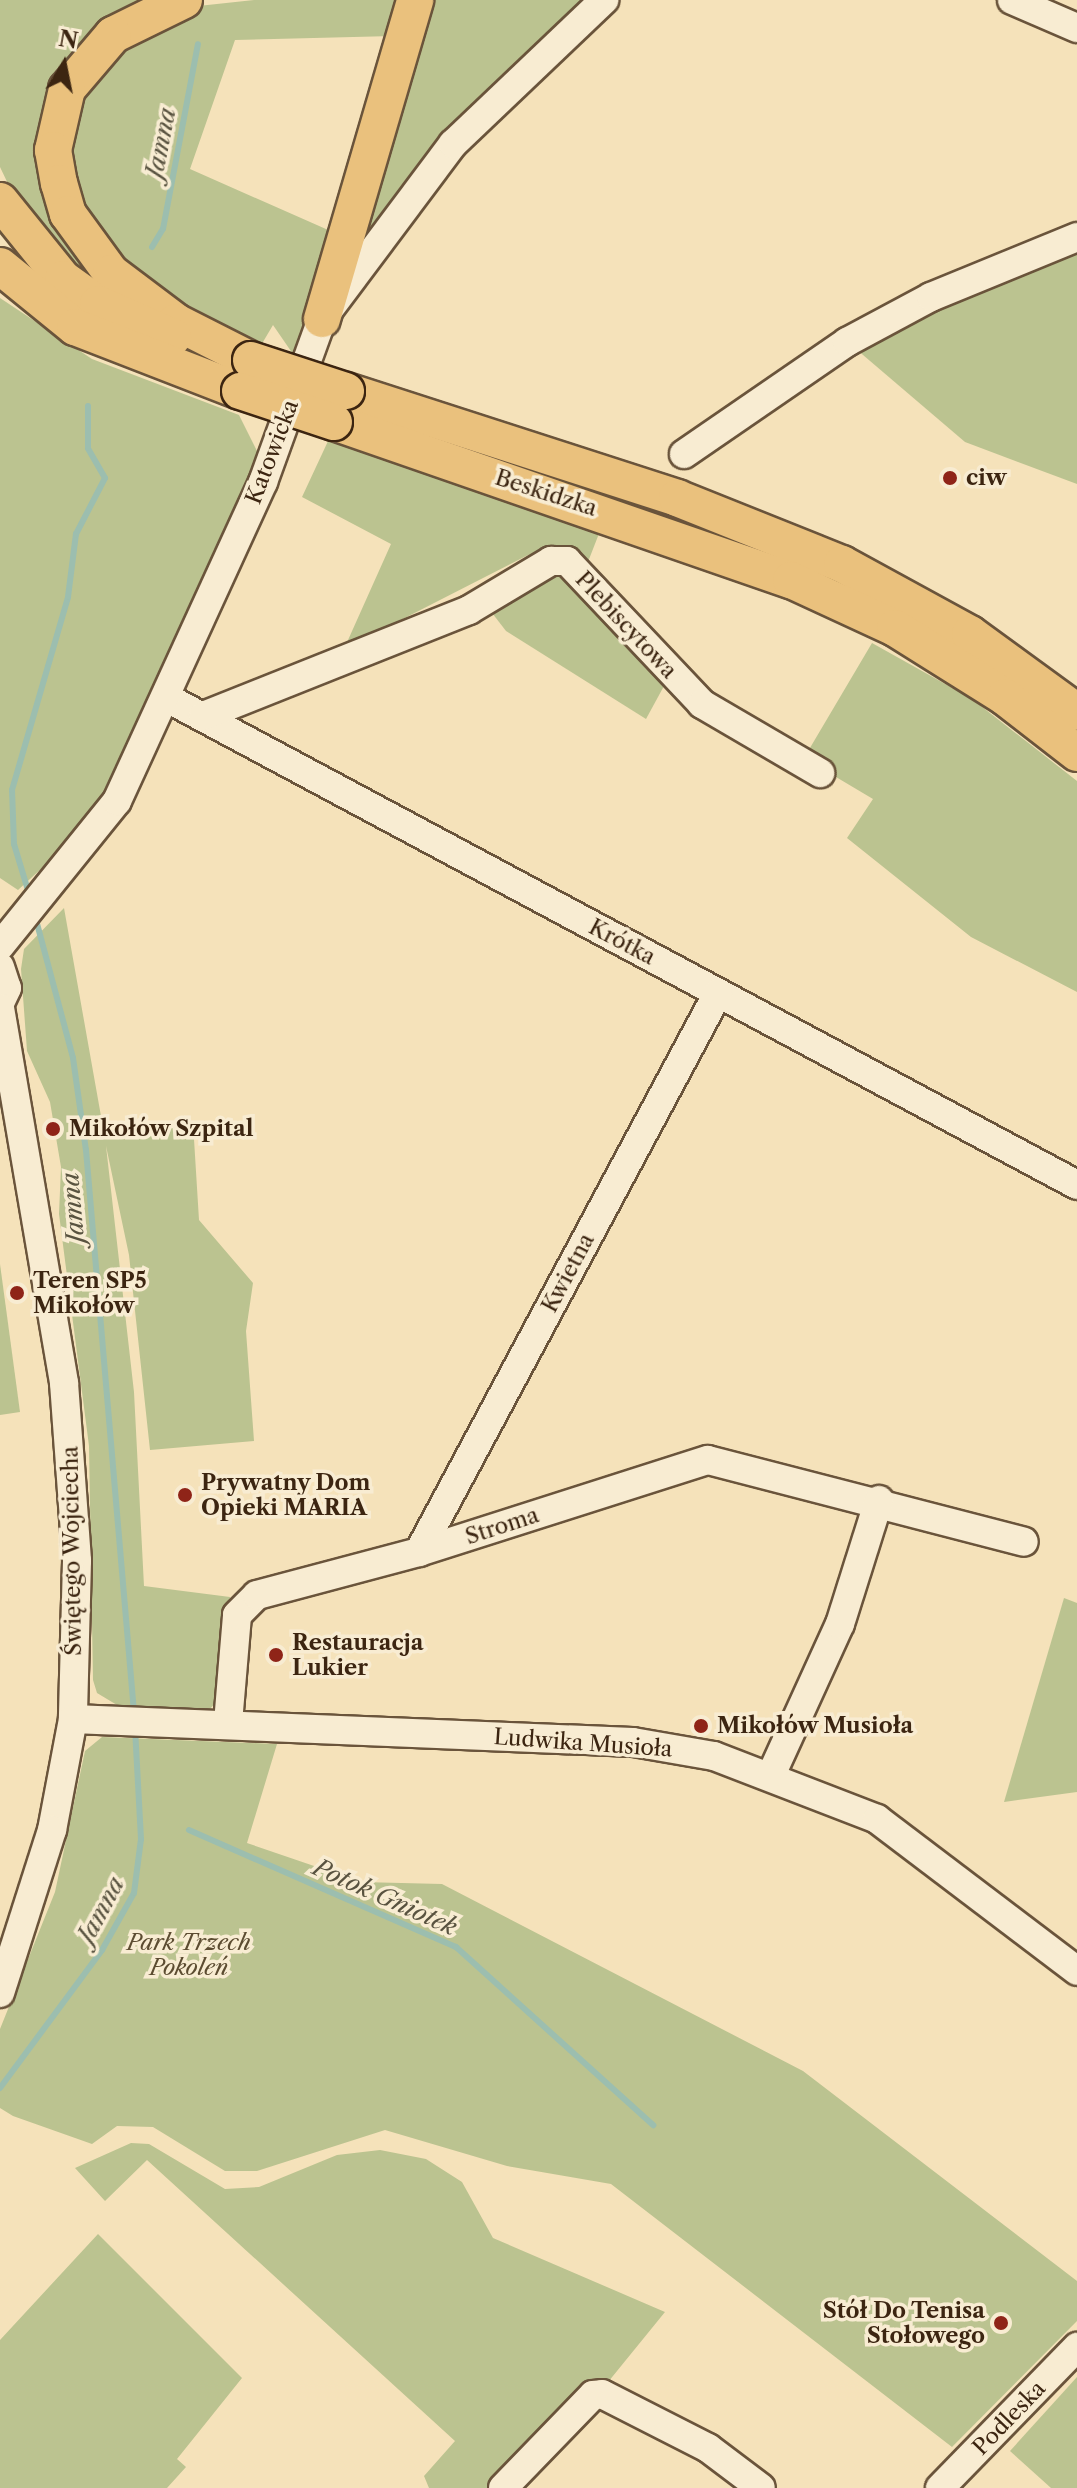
<!DOCTYPE html>
<html>
<head>
<meta charset="utf-8">
<style>
  body { margin:0 }
  #map { position:relative; width:1077px; height:2488px; overflow:hidden; background:#f5e2ba; font-family:"Libre Caslon Text",serif }
  div>[style] { position:absolute }
  .green>* { inset:0; background:#bbc390 }
  .stream>* { height:6px; margin:-3px; padding:0 3px; transform-origin:3px; border-radius:3px; background:#9cbeaf }
  .roads { filter:drop-shadow(2px 0 #6a543b) drop-shadow(-2px 0 #6a543b) drop-shadow(0 2px #6a543b) drop-shadow(0 -2px #6a543b) }
  .minor>* { height:28px; margin:-14px; padding:0 14px; transform-origin:14px; border-radius:14px; background:#f8ecd2 }
  .major>* { height:36px; margin:-18px; padding:0 18px; transform-origin:18px; border-radius:18px; background:#eac17d }
  .bridges { filter:drop-shadow(2px 0 #3c2511) drop-shadow(-2px 0 #3c2511) drop-shadow(0 2px #3c2511) drop-shadow(0 -2px #3c2511) }
  .major-bridge>* { height:36px; margin:-18px; padding:0 18px; transform-origin:18px; border-radius:18px; background:#eac17d }
  .dots>* { width:22px; height:22px; translate:-50% -50%; box-sizing:border-box; border:4px solid #f8ecd2; border-radius:50% }
  span { translate:-50% -50%; white-space:nowrap; text-align:center; line-height:1.15; -webkit-text-stroke:7px #f8ecd2; paint-order:stroke }
  .street-label { font-size:22px; color:#3c2511 }
  .poi-label { font-size:22px; color:#3c2511; font-weight:700 }
  .left { translate:0 -50%; text-align:left }
  .right { translate:-100% -50%; text-align:right }
  .park-label { font-size:22px; color:#5c4c31; font-style:italic }
  .water-label { font-size:24px; color:#595340; font-style:italic }
  .north { position:absolute; left:24px; top:24px; width:80px; height:80px; -webkit-text-stroke:6px #f8ecd2; paint-order:stroke; rotate:10deg; font-size:22px; font-weight:700; line-height:32px; text-align:center; color:#3c2511 }
  .north::after { content:''; display:block; margin:auto; width:28px; height:36px; background:#3c2511; clip-path:polygon(50% 0,100% 100%,50% 72%,0 100%) }
</style>
</head>
<body>
<div id="map">
  <div class="green">
    <i style="clip-path:polygon(0 0,147px 0,98px 24px,56px 87px,50px 133px,109px 285px,96px 290px,22px 213px,0 167px)"></i>
    <i style="clip-path:polygon(254px 0,405px 0,393px 36px,235px 40px,190px 169px,335px 233px,295px 357px,273px 325px,260px 347px,172px 302px,129px 268px,74px 189px,67px 147px,73px 105px,98px 63px,189px 7px)"></i>
    <i style="clip-path:polygon(427px 0,589px 0,357px 246px)"></i>
    <i style="clip-path:polygon(1077px 247px,1077px 484px,965px 442px,856px 349px,968px 290px)"></i>
    <i style="clip-path:polygon(0 298px,92px 359px,239px 415px,260px 457px,143px 724px,78px 835px,18px 890px,0 878px)"></i>
    <i style="clip-path:polygon(329px 439px,600px 531px,586px 567px,548px 550px,528px 555px,344px 649px,391px 544px,302px 497px)"></i>
    <i style="clip-path:polygon(551px 569px,567px 572px,664px 686px,646px 719px,506px 631px,489px 609px)"></i>
    <i style="clip-path:polygon(872px 643px,972px 699px,1077px 781px,1077px 992px,971px 937px,847px 838px,873px 799px,804px 758px)"></i>
    <i style="clip-path:polygon(64px 908px,104px 1133px,193px 1123px,199px 1220px,253px 1283px,246px 1331px,254px 1441px,150px 1450px,129px 1255px,106px 1146px,134px 1392px,144px 1586px,230px 1597px,221px 1697px,208px 1711px,117px 1705px,97px 1693px,93px 1680px,89px 1446px,59px 1214px,61px 1167px,50px 1102px,27px 1051px,21px 969px,24px 949px)"></i>
    <i style="clip-path:polygon(0 1264px,20px 1412px,0 1415px)"></i>
    <i style="clip-path:polygon(1064px 1598px,1077px 1603px,1077px 1792px,1004px 1802px)"></i>
    <i style="clip-path:polygon(102px 1737px,277px 1744px,247px 1843px,361px 1882px,442px 1884px,803px 2071px,1077px 2281px,1077px 2321px,952px 2447px,611px 2184px,507px 2166px,385px 2130px,257px 2171px,225px 2171px,153px 2127px,117px 2126px,92px 2144px,13px 2116px,0 2108px,0 2029px,55px 1892px,85px 1751px)"></i>
    <i style="clip-path:polygon(131px 2143px,149px 2144px,225px 2189px,259px 2187px,337px 2155px,380px 2150px,426px 2159px,462px 2182px,493px 2238px,665px 2312px,604px 2387px,493px 2488px,429px 2488px,424px 2476px,455px 2441px,147px 2160px,105px 2201px,75px 2168px)"></i>
    <i style="clip-path:polygon(98px 2234px,242px 2378px,177px 2459px,186px 2467px,167px 2488px,0 2488px,0 2340px)"></i>
    <i style="clip-path:polygon(1077px 2377px,1077px 2488px,1051px 2488px,1010px 2451px)"></i>
  </div>
  <div class="stream">
    <i style="left:152px;top:247px;width:21px;rotate:-59deg"></i>
    <i style="left:163px;top:229px;width:188px;rotate:-79.3deg"></i>
    <i style="left:30px;top:897px;width:55px;rotate:-106.8deg"></i>
    <i style="left:14px;top:844px;width:54px;rotate:-92.1deg"></i>
    <i style="left:12px;top:790px;width:201px;rotate:-73.8deg"></i>
    <i style="left:68px;top:597px;width:64px;rotate:-82.8deg"></i>
    <i style="left:76px;top:534px;width:63px;rotate:-62.6deg"></i>
    <i style="left:105px;top:478px;width:34px;rotate:-120deg"></i>
    <i style="left:88px;top:448px;width:42px;rotate:-90deg"></i>
    <i style="left:35px;top:916px;width:147px;rotate:75deg"></i>
    <i style="left:73px;top:1058px;width:93px;rotate:82deg"></i>
    <i style="left:86px;top:1150px;width:564px;rotate:85.12deg"></i>
    <i style="left:189px;top:1830px;width:292px;rotate:23.7deg"></i>
    <i style="left:456px;top:1947px;width:266px;rotate:42.1deg"></i>
    <i style="left:0;top:2088px;width:172px;rotate:-53.5deg"></i>
    <i style="left:102px;top:1950px;width:65px;rotate:-60.7deg"></i>
    <i style="left:134px;top:1893px;width:54px;rotate:-82.6deg"></i>
    <i style="left:141px;top:1839px;width:111px;rotate:-93.1deg"></i>
  </div>
  <div class="roads">
    <div class="minor">
      <i style="left:1012px;top:0;width:71px;rotate:23.3deg"></i>
      <i style="left:684px;top:454px;width:198px;rotate:-34.5deg"></i>
      <i style="left:847px;top:342px;width:95px;rotate:-28.2deg"></i>
      <i style="left:931px;top:297px;width:158px;rotate:-22.3deg"></i>
      <i style="left:167px;top:698px;width:1032px;rotate:28.15deg"></i>
      <i style="left:203px;top:716px;width:286px;rotate:-21.7deg"></i>
      <i style="left:469px;top:610px;width:96px;rotate:-30.9deg"></i>
      <i style="left:551px;top:561px;width:16px"></i>
      <i style="left:567px;top:561px;width:197px;rotate:46.6deg"></i>
      <i style="left:702px;top:704px;width:137px;rotate:30.3deg"></i>
      <i style="left:0;top:946px;width:186px;rotate:-51.1deg"></i>
      <i style="left:117px;top:801px;width:351px;rotate:-65.4deg"></i>
      <i style="left:263px;top:482px;width:173px;rotate:-70.1deg"></i>
      <i style="left:322px;top:319px;width:219px;rotate:-53.2deg"></i>
      <i style="left:453px;top:144px;width:209px;rotate:-43.6deg"></i>
      <i style="left:0;top:967px;width:22px;rotate:72deg"></i>
      <i style="left:7px;top:988px;width:17px;rotate:115deg"></i>
      <i style="left:0;top:1008px;width:380px;rotate:80.3deg"></i>
      <i style="left:64px;top:1383px;width:178px;rotate:85.8deg"></i>
      <i style="left:77px;top:1561px;width:158px;rotate:91.5deg"></i>
      <i style="left:73px;top:1719px;width:113px;rotate:100.7deg"></i>
      <i style="left:52px;top:1830px;width:171px;rotate:107.7deg"></i>
      <i style="left:419px;top:1552px;width:634px;rotate:-61.86deg"></i>
      <i style="left:73px;top:1719px;width:560px;rotate:2.35deg"></i>
      <i style="left:633px;top:1742px;width:82px;rotate:9.8deg"></i>
      <i style="left:714px;top:1756px;width:175px;rotate:21.1deg"></i>
      <i style="left:877px;top:1819px;width:251px;rotate:37.2deg"></i>
      <i style="left:228px;top:1723px;width:108px;rotate:-85.2deg"></i>
      <i style="left:237px;top:1615px;width:28px;rotate:-45deg"></i>
      <i style="left:257px;top:1595px;width:168px;rotate:-14.9deg"></i>
      <i style="left:419px;top:1552px;width:303px;rotate:-17.7deg"></i>
      <i style="left:708px;top:1460px;width:326px;rotate:14.5deg"></i>
      <i style="left:772px;top:1773px;width:164px;rotate:-65.5deg"></i>
      <i style="left:840px;top:1624px;width:130px;rotate:-72.5deg"></i>
      <i style="left:503px;top:2488px;width:129px;rotate:-45.9deg"></i>
      <i style="left:593px;top:2395px;width:9px;rotate:-6deg"></i>
      <i style="left:602px;top:2394px;width:119px;rotate:27deg"></i>
      <i style="left:708px;top:2448px;width:66px;rotate:37deg"></i>
      <i style="left:940px;top:2488px;width:197px;rotate:-45.8deg"></i>
    </div>
    <div class="major">
      <i style="left:184px;top:0;width:79px;rotate:153.8deg"></i>
      <i style="left:113px;top:35px;width:71px;rotate:130.4deg"></i>
      <i style="left:67px;top:89px;width:63px;rotate:102.9deg"></i>
      <i style="left:53px;top:150px;width:34px;rotate:80deg"></i>
      <i style="left:59px;top:183px;width:32px;rotate:74deg"></i>
      <i style="left:68px;top:214px;width:73px;rotate:53.9deg"></i>
      <i style="left:111px;top:273px;width:81px;rotate:37deg"></i>
      <i style="left:176px;top:322px;width:84px;rotate:26.9deg"></i>
      <i style="left:0;top:201px;width:100px;rotate:51.1deg"></i>
      <i style="left:63px;top:279px;width:43px;rotate:35.5deg"></i>
      <i style="left:98px;top:304px;width:82px;rotate:23.7deg"></i>
      <i style="left:0;top:266px;width:97px;rotate:39.1deg"></i>
      <i style="left:75px;top:327px;width:177px;rotate:21.2deg"></i>
      <i style="left:322px;top:319px;width:332px;rotate:-73.7deg"></i>
      <i style="left:346px;top:391px;width:348px;rotate:17.9deg"></i>
      <i style="left:677px;top:498px;width:178px;rotate:21.8deg"></i>
      <i style="left:842px;top:564px;width:146px;rotate:28.7deg"></i>
      <i style="left:970px;top:634px;width:132px;rotate:36.1deg"></i>
      <i style="left:334px;top:422px;width:484px;rotate:19.1deg"></i>
      <i style="left:791px;top:580px;width:115px;rotate:24.8deg"></i>
      <i style="left:895px;top:628px;width:130px;rotate:32.1deg"></i>
      <i style="left:1005px;top:697px;width:91px;rotate:37.9deg"></i>
    </div>
  </div>
  <div class="bridges">
    <div class="major-bridge">
      <i style="left:251px;top:360px;width:100px;rotate:18.1deg"></i>
      <i style="left:240px;top:391px;width:99px;rotate:18.3deg"></i>
    </div>
  </div>
  <div class="dots">
    <i style="left:950px;top:478px;background:#8f2418"></i>
    <i style="left:53px;top:1129px;background:#8f2418"></i>
    <i style="left:17px;top:1293px;background:#8f2418"></i>
    <i style="left:185px;top:1495px;background:#8f2418"></i>
    <i style="left:276px;top:1655px;background:#8f2418"></i>
    <i style="left:701px;top:1726px;background:#8f2418"></i>
    <i style="left:1001px;top:2323px;background:#8f2418"></i>
  </div>
  <div class="street-label">
    <span style="left:272px;top:452px;rotate:-69deg">Katowicka</span>
    <span style="left:546px;top:493px;rotate:18deg">Beskidzka</span>
    <span style="left:626px;top:625px;rotate:47deg">Plebiscytowa</span>
    <span style="left:622px;top:942px;rotate:28deg">Krótka</span>
    <span style="left:568px;top:1273px;rotate:-62deg">Kwietna</span>
    <span style="left:502px;top:1526px;rotate:-18deg">Stroma</span>
    <span style="left:72px;top:1551px;rotate:-91deg">Świętego Wojciecha</span>
    <span style="left:583px;top:1743px;rotate:4deg">Ludwika Musioła</span>
    <span style="left:1009px;top:2418px;rotate:-46deg">Podleska</span>
  </div>
  <div class="poi-label">
    <span class="left" style="left:966px;top:478px">ciw</span>
    <span class="left" style="left:69px;top:1129px">Mikołów Szpital</span>
    <span class="left" style="left:33px;top:1293px">Teren SP5<br>Mikołów</span>
    <span class="left" style="left:201px;top:1495px">Prywatny Dom<br>Opieki MARIA</span>
    <span class="left" style="left:292px;top:1655px">Restauracja<br>Lukier</span>
    <span class="left" style="left:717px;top:1726px">Mikołów Musioła</span>
    <span class="right" style="left:985px;top:2323px">Stół Do Tenisa<br>Stołowego</span>
  </div>
  <div class="park-label">
    <span style="left:189px;top:1955px">Park Trzech<br>Pokoleń</span>
  </div>
  <div class="water-label">
    <span style="left:161px;top:143px;rotate:-79deg">Jamna</span>
    <span style="left:73px;top:1208px;rotate:-95deg">Jamna</span>
    <span style="left:385px;top:1897px;rotate:24deg">Potok Gniotek</span>
    <span style="left:101px;top:1910px;rotate:-62deg">Jamna</span>
  </div>
  <div class="north">N</div>
</div>
</body>
</html>
